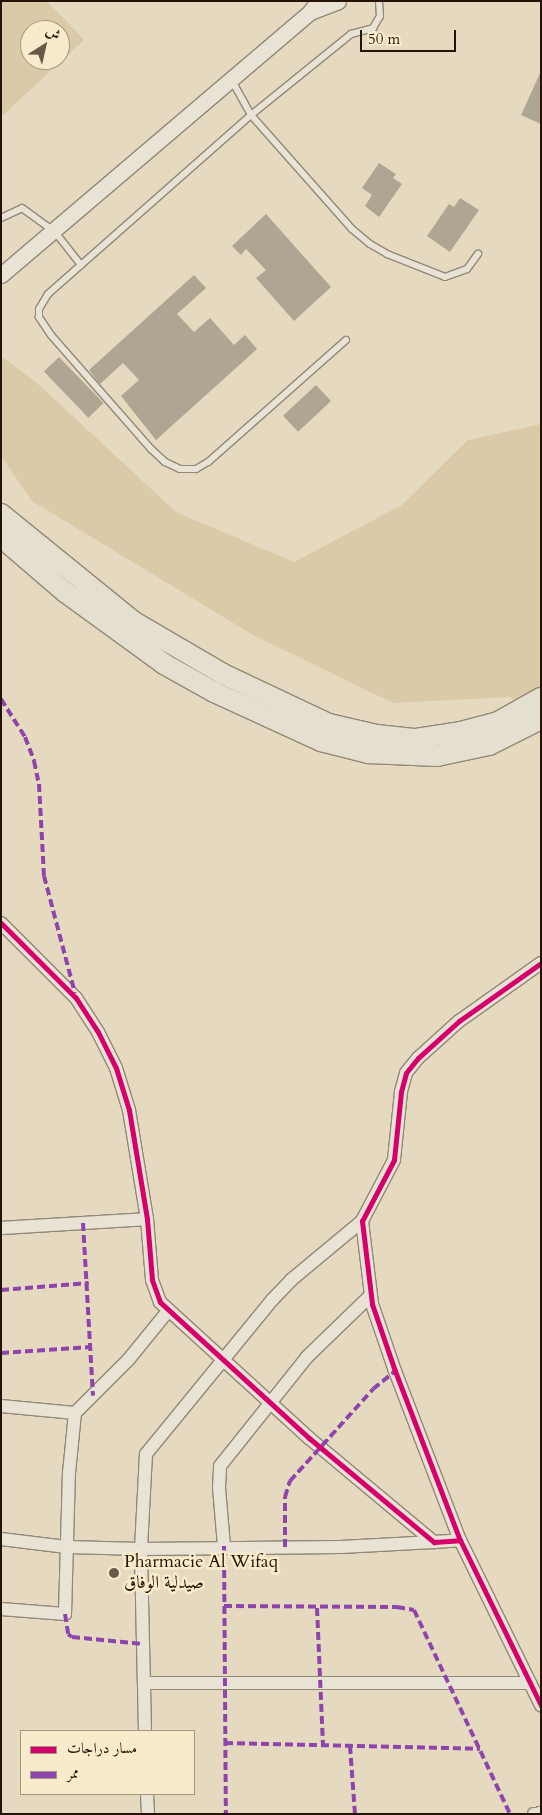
<!DOCTYPE html>
<html>
<head>
<meta charset="utf-8">
<style>
  body { margin:0 }
  #map { position:relative; width:542px; height:1815px; overflow:hidden; background:#e5dabf; font-family:Cardo,Amiri,serif }
  div>[style] { position:absolute }
  .green>* { inset:0; background:#dacaa7 }
  .building>* { inset:0; background:#aea593; transform-origin:0 0 }
  .roads { filter:drop-shadow(1px 0 #918878) drop-shadow(-1px 0 #918878) drop-shadow(0 1px #918878) drop-shadow(0 -1px #918878) }
  .service>* { height:6px; margin:-3px; padding:0 3px; transform-origin:3px; border-radius:3px; background:#e9e3d6 }
  .minor>* { height:12px; margin:-6px; padding:0 6px; transform-origin:6px; border-radius:6px; background:#e9e3d6 }
  .tertiary>* { height:15px; margin:-7.5px; padding:0 7.5px; transform-origin:7.5px; border-radius:7.5px; background:#e9e3d6 }
  .primary>* { height:20px; margin:-10px; padding:0 10px; transform-origin:10px; border-radius:10px; background:#e5dfcf }
  .quiet>* { height:4px; margin-top:-2px; transform-origin:0; background:repeating-linear-gradient(90deg,#8e44ad 0 8px,transparent 0 12px) }
  .cycleway>* { height:5px; margin:-2.5px; padding:0 2.5px; transform-origin:2.5px; border-radius:2.5px; background:#d6006c }
  .dots>* { width:14px; height:14px; translate:-50% -50%; box-sizing:border-box; border:2px solid #f8ebcc; border-radius:50% }
  span { translate:-50% -50%; white-space:nowrap; text-align:center; line-height:1.15; -webkit-text-stroke:5px #f8ebcc; paint-order:stroke }
  .poi-label { font-size:18px; color:#251307 }
  .left { translate:0 -50%; text-align:left }
  .frame { position:absolute; inset:0; border:2px solid #251307; pointer-events:none }
  .legend { position:absolute; left:20px; top:1730px; width:175px; height:65px; box-sizing:border-box; background:#f8ebcc; border:1px solid #a4957d; margin:0; padding:6px 9px; list-style:none; font-size:15px; color:#251307 }
  .legend li { display:flex; align-items:center; gap:10px; height:25px }
  .legend b { width:25px; border:1px solid #a4957d }
  .north { position:absolute; left:20px; top:20px; width:50px; height:50px; box-sizing:border-box; background:#f8ebcc; border:1px solid #a4957d; border-radius:50%; rotate:35deg; font-size:14px; font-weight:700; line-height:20px; text-align:center; color:#251307 }
  .north::after { content:''; display:block; margin:auto; width:18px; height:22px; background:#685947; clip-path:polygon(50% 0,100% 100%,50% 72%,0 100%) }
  .scale { position:absolute; left:360px; top:30px; width:96px; height:22px; box-sizing:border-box; border:2px solid #251307; border-top:0; padding-left:6px; font-size:15px; line-height:18px; white-space:nowrap; color:#251307; -webkit-text-stroke:4px #f8ebcc; paint-order:stroke }
</style>
</head>
<body>
<div id="map">
  <div class="green">
    <i style="clip-path:polygon(evenodd,1px 1px,47px 1px,84px 40px,1px 117px,1px 1px,30px 30px,60px 30px,60px 60px,30px 60px,30px 30px)"></i>
    <i style="clip-path:polygon(1px 356px,38px 384px,176px 512px,294px 562px,402px 505px,468px 440px,541px 424px,541px 724px,510px 697px,393px 703px,253px 635px,32px 501px,1px 456px)"></i>
  </div>
  <div class="building">
    <i style="clip-path:polygon(541px 71px,541px 124px,521px 115px)"></i>
    <i style="clip-path:polygon(379px 163px,396px 174px,393px 178px,402px 184px,379px 217px,365px 206px,372px 195px,362px 188px)"></i>
    <i style="clip-path:polygon(460px 198px,479px 210px,450px 252px,427px 236px,449px 204px,454px 207px)"></i>
    <i style="clip-path:polygon(266px 214px,331px 287px,294px 321px,256px 278px,266px 270px,246px 249px,241px 255px,232px 246px)"></i>
    <i style="clip-path:polygon(194px 275px,206px 288px,177px 314px,194px 332px,210px 318px,234px 345px,245px 335px,257px 349px,156px 440px,121px 396px,139px 380px,123px 363px,100px 384px,89px 370px)"></i>
    <i style="left:59px;top:357px;width:64px;height:21px;rotate:46deg"></i>
    <i style="left:316px;top:385px;width:22px;height:45px;rotate:47deg"></i>
  </div>
  <div class="roads">
    <div class="service">
      <i style="left:231px;top:79px;width:41px;rotate:60.9deg"></i>
      <i style="left:251px;top:115px;width:152px;rotate:48.5deg"></i>
      <i style="left:352px;top:229px;width:23px;rotate:40deg"></i>
      <i style="left:370px;top:244px;width:20px;rotate:30deg"></i>
      <i style="left:387px;top:254px;width:62px;rotate:21.6deg"></i>
      <i style="left:445px;top:277px;width:23px;rotate:-20deg"></i>
      <i style="left:467px;top:269px;width:19px;rotate:-54deg"></i>
      <i style="left:1px;top:218px;width:23px;rotate:-25deg"></i>
      <i style="left:22px;top:208px;width:41px;rotate:36deg"></i>
      <i style="left:55px;top:232px;width:42px;rotate:51.8deg"></i>
      <i style="left:346px;top:340px;width:184px;rotate:138.5deg"></i>
      <i style="left:208px;top:462px;width:14px;rotate:150deg"></i>
      <i style="left:196px;top:469px;width:16px;rotate:180deg"></i>
      <i style="left:180px;top:469px;width:17px;rotate:-155deg"></i>
      <i style="left:165px;top:462px;width:19px;rotate:-137deg"></i>
      <i style="left:151px;top:449px;width:152px;rotate:-131.3deg"></i>
      <i style="left:51px;top:335px;width:22px;rotate:-124deg"></i>
      <i style="left:39px;top:317px;width:8px;rotate:-90deg"></i>
      <i style="left:39px;top:309px;width:17px;rotate:-59deg"></i>
      <i style="left:48px;top:294px;width:271px;rotate:-41.4deg"></i>
      <i style="left:251px;top:115px;width:129px;rotate:-39deg"></i>
      <i style="left:351px;top:34px;width:23px;rotate:-15deg"></i>
      <i style="left:373px;top:28px;width:14px;rotate:-60deg"></i>
      <i style="left:380px;top:16px;width:15px;rotate:-94deg"></i>
    </div>
    <div class="minor">
      <i style="left:1px;top:923px;width:106px;rotate:45deg"></i>
      <i style="left:76px;top:998px;width:40px;rotate:57.1deg"></i>
      <i style="left:98px;top:1032px;width:40px;rotate:63.4deg"></i>
      <i style="left:116px;top:1068px;width:44px;rotate:72.8deg"></i>
      <i style="left:129px;top:1110px;width:110px;rotate:80.6deg"></i>
      <i style="left:147px;top:1219px;width:61px;rotate:85.3deg"></i>
      <i style="left:152px;top:1280px;width:23px;rotate:70deg"></i>
      <i style="left:160px;top:1302px;width:202px;rotate:42.4deg"></i>
      <i style="left:309px;top:1438px;width:163px;rotate:39.8deg"></i>
      <i style="left:434px;top:1542px;width:26px;rotate:-4deg"></i>
      <i style="left:541px;top:963px;width:100px;rotate:144.7deg"></i>
      <i style="left:459px;top:1021px;width:55px;rotate:137.9deg"></i>
      <i style="left:418px;top:1058px;width:19px;rotate:129deg"></i>
      <i style="left:406px;top:1073px;width:20px;rotate:105deg"></i>
      <i style="left:401px;top:1092px;width:68px;rotate:95.9deg"></i>
      <i style="left:394px;top:1160px;width:69px;rotate:117.7deg"></i>
      <i style="left:362px;top:1221px;width:84px;rotate:83.1deg"></i>
      <i style="left:372px;top:1304px;width:71px;rotate:71.1deg"></i>
      <i style="left:395px;top:1371px;width:181px;rotate:69deg"></i>
      <i style="left:460px;top:1540px;width:184px;rotate:63.9deg"></i>
      <i style="left:1px;top:1228px;width:146px;rotate:-3.5deg"></i>
      <i style="left:1px;top:1406px;width:74px;rotate:5.4deg"></i>
      <i style="left:1px;top:1539px;width:66px;rotate:6.9deg"></i>
      <i style="left:67px;top:1547px;width:74px;rotate:1.5deg"></i>
      <i style="left:141px;top:1549px;width:200px;rotate:-0.6deg"></i>
      <i style="left:341px;top:1547px;width:93px;rotate:-3.1deg"></i>
      <i style="left:224px;top:1546px;width:58px;rotate:-94.9deg"></i>
      <i style="left:219px;top:1488px;width:22px;rotate:-87deg"></i>
      <i style="left:220px;top:1466px;width:139px;rotate:-51.4deg"></i>
      <i style="left:307px;top:1357px;width:88px;rotate:-44.1deg"></i>
      <i style="left:1px;top:1609px;width:64px;rotate:4.5deg"></i>
      <i style="left:65px;top:1614px;width:141px;rotate:-88.4deg"></i>
      <i style="left:69px;top:1473px;width:60px;rotate:-84.3deg"></i>
      <i style="left:75px;top:1413px;width:76px;rotate:-45deg"></i>
      <i style="left:129px;top:1359px;width:62px;rotate:-50.9deg"></i>
      <i style="left:144px;top:1683px;width:386px"></i>
      <i style="left:145px;top:1731px;width:182px;rotate:-91.3deg"></i>
      <i style="left:141px;top:1549px;width:95px;rotate:-87deg"></i>
      <i style="left:146px;top:1454px;width:199px;rotate:-50.7deg"></i>
      <i style="left:272px;top:1300px;width:28px;rotate:-46deg"></i>
      <i style="left:291px;top:1280px;width:92px;rotate:-39.7deg"></i>
      <i style="left:147px;top:1794px;width:20px;rotate:87deg"></i>
      <i style="left:534px;top:1814px;width:7px;rotate:-8deg"></i>
    </div>
    <div class="tertiary">
      <i style="left:310px;top:12px;width:30px;rotate:-21deg"></i>
      <i style="left:1px;top:275px;width:406px;rotate:-40.4deg"></i>
      <i style="left:310px;top:12px;width:14px;rotate:-54deg"></i>
    </div>
    <div class="primary">
      <i style="left:1px;top:514px;width:171px;rotate:39.1deg"></i>
      <i style="left:134px;top:622px;width:103px;rotate:30.3deg"></i>
      <i style="left:223px;top:674px;width:117px;rotate:25.3deg"></i>
      <i style="left:329px;top:724px;width:49px;rotate:12.9deg"></i>
      <i style="left:377px;top:735px;width:39px;rotate:6deg"></i>
      <i style="left:416px;top:739px;width:46px;rotate:-8.8deg"></i>
      <i style="left:461px;top:732px;width:38px;rotate:-15deg"></i>
      <i style="left:498px;top:722px;width:49px;rotate:-29.2deg"></i>
      <i style="left:1px;top:537px;width:84px;rotate:40.7deg"></i>
      <i style="left:65px;top:592px;width:122px;rotate:36deg"></i>
      <i style="left:164px;top:664px;width:57px;rotate:29.2deg"></i>
      <i style="left:214px;top:692px;width:118px;rotate:24.6deg"></i>
      <i style="left:321px;top:741px;width:49px;rotate:14.3deg"></i>
      <i style="left:368px;top:753px;width:69px;rotate:2.5deg"></i>
      <i style="left:437px;top:756px;width:53px;rotate:-11.9deg"></i>
      <i style="left:489px;top:745px;width:58px;rotate:-26.6deg"></i>
    </div>
  </div>
  <div class="quiet">
    <i style="left:1px;top:699px;width:45px;rotate:57.7deg"></i>
    <i style="left:25px;top:737px;width:26px;rotate:69deg"></i>
    <i style="left:34px;top:761px;width:24px;rotate:78deg"></i>
    <i style="left:39px;top:784px;width:92px;rotate:86.9deg"></i>
    <i style="left:44px;top:876px;width:121px;rotate:75.2deg"></i>
    <i style="left:83px;top:1223px;width:173px;rotate:86.7deg"></i>
    <i style="left:1px;top:1290px;width:88px;rotate:-4.5deg"></i>
    <i style="left:1px;top:1353px;width:90px;rotate:-3.8deg"></i>
    <i style="left:224px;top:1546px;width:268px;rotate:89.6deg"></i>
    <i style="left:285px;top:1547px;width:50px;rotate:-90deg"></i>
    <i style="left:285px;top:1497px;width:17px;rotate:-73deg"></i>
    <i style="left:290px;top:1481px;width:124px;rotate:-47.9deg"></i>
    <i style="left:373px;top:1389px;width:28px;rotate:-39deg"></i>
    <i style="left:224px;top:1606px;width:173px;rotate:0.3deg"></i>
    <i style="left:397px;top:1607px;width:17px;rotate:10deg"></i>
    <i style="left:414px;top:1610px;width:225px;rotate:64.8deg"></i>
    <i style="left:317px;top:1608px;width:137px;rotate:87.5deg"></i>
    <i style="left:65px;top:1614px;width:20px;rotate:81deg"></i>
    <i style="left:68px;top:1634px;width:5px;rotate:37deg"></i>
    <i style="left:72px;top:1637px;width:71px;rotate:5.6deg"></i>
    <i style="left:225px;top:1743px;width:255px;rotate:1.3deg"></i>
    <i style="left:350px;top:1746px;width:68px;rotate:85.8deg"></i>
  </div>
  <div class="cycleway">
    <i style="left:1px;top:923px;width:106px;rotate:45deg"></i>
    <i style="left:76px;top:998px;width:40px;rotate:57.1deg"></i>
    <i style="left:98px;top:1032px;width:40px;rotate:63.4deg"></i>
    <i style="left:116px;top:1068px;width:44px;rotate:72.8deg"></i>
    <i style="left:129px;top:1110px;width:110px;rotate:80.6deg"></i>
    <i style="left:147px;top:1219px;width:61px;rotate:85.3deg"></i>
    <i style="left:152px;top:1280px;width:23px;rotate:70deg"></i>
    <i style="left:160px;top:1302px;width:202px;rotate:42.4deg"></i>
    <i style="left:309px;top:1438px;width:163px;rotate:39.8deg"></i>
    <i style="left:434px;top:1542px;width:26px;rotate:-4deg"></i>
    <i style="left:541px;top:963px;width:100px;rotate:144.7deg"></i>
    <i style="left:459px;top:1021px;width:55px;rotate:137.9deg"></i>
    <i style="left:418px;top:1058px;width:19px;rotate:129deg"></i>
    <i style="left:406px;top:1073px;width:20px;rotate:105deg"></i>
    <i style="left:401px;top:1092px;width:68px;rotate:95.9deg"></i>
    <i style="left:394px;top:1160px;width:69px;rotate:117.7deg"></i>
    <i style="left:362px;top:1221px;width:84px;rotate:83.1deg"></i>
    <i style="left:372px;top:1304px;width:71px;rotate:71.1deg"></i>
    <i style="left:395px;top:1371px;width:181px;rotate:69deg"></i>
    <i style="left:460px;top:1540px;width:184px;rotate:63.9deg"></i>
  </div>
  <div class="dots">
    <i style="left:114px;top:1573px;background:#685947"></i>
  </div>
  <div class="poi-label">
    <span class="left" style="left:124px;top:1573px">Pharmacie Al Wifaq<br>صيدلية الوفاق</span>
  </div>
  <div class="frame"></div>
  <ul class="legend">
  <li><b style="height:6px;background:#d6006c"></b>مسار دراجات</li>
  <li><b style="height:6px;background:#8e44ad"></b>ممر</li>
  </ul>
  <div class="north">ش</div>
  <div class="scale">50 m</div>
</div>
</body>
</html>
